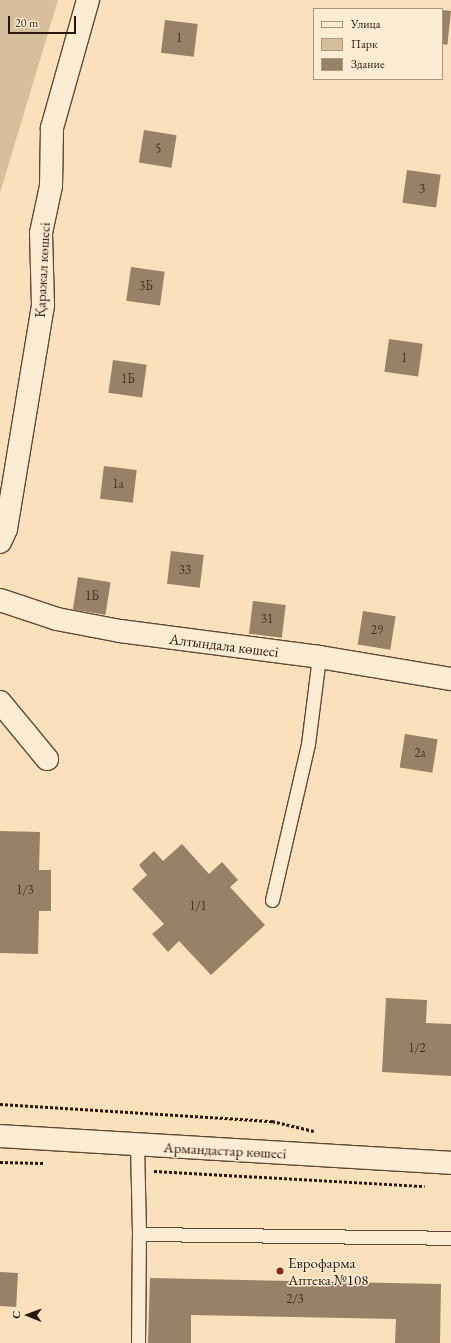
<!DOCTYPE html>
<html>
<head>
<meta charset="utf-8">
<style>
  body { margin:0 }
  #map { position:relative; width:451px; height:1343px; overflow:hidden; background:#fae1bb; font-family:"EB Garamond",serif }
  div>[style] { position:absolute }
  .green>* { inset:0; background:#d7bf9d }
  .building>* { inset:0; background:#978167; transform-origin:0 0 }
  .path>* { height:2.5px; margin-top:-1.25px; transform-origin:0; background:repeating-linear-gradient(90deg,#2b180b 0 3px,transparent 0 5px) }
  .roads { filter:drop-shadow(1px 0 #5f4a37) drop-shadow(-1px 0 #5f4a37) drop-shadow(0 1px #5f4a37) drop-shadow(0 -1px #5f4a37) }
  .lane>* { height:13px; margin:-6.5px; padding:0 6.5px; transform-origin:6.5px; border-radius:6.5px; background:#fcecd3 }
  .street>* { height:22px; margin:-11px; padding:0 11px; transform-origin:11px; border-radius:11px; background:#fcecd3 }
  .dots>* { width:11px; height:11px; translate:-50% -50%; box-sizing:border-box; border:2px solid #fcecd3; border-radius:50% }
  span { translate:-50% -50%; white-space:nowrap; text-align:center; line-height:1.15; -webkit-text-stroke:3px #fcecd3; paint-order:stroke }
  .number-label { font-size:13px; color:#463222 }
  .number-label span { -webkit-text-stroke-width:0 }
  .street-label { font-size:15px; color:#2b180b }
  .poi-label { font-size:15px; color:#2b180b }
  .left { translate:0 -50%; text-align:left }
  .legend { position:absolute; left:313px; top:8px; width:130px; height:72px; box-sizing:border-box; background:#fcecd3; border:1px solid #a89783; margin:0; padding:5px 7px; list-style:none; font-size:12px; color:#2b180b }
  .legend li { display:flex; align-items:center; gap:8px; height:20px }
  .legend b { width:20px; border:1px solid #a89783 }
  .north { position:absolute; left:8px; top:1295px; width:40px; height:40px; -webkit-text-stroke:3px #fcecd3; paint-order:stroke; rotate:271deg; font-size:11px; font-weight:700; line-height:16px; text-align:center; color:#2b180b }
  .north::after { content:''; display:block; margin:auto; width:14px; height:18px; background:#2b180b; clip-path:polygon(50% 0,100% 100%,50% 72%,0 100%) }
  .scale { position:absolute; left:8px; top:16px; width:68px; height:18px; box-sizing:border-box; border:2px solid #2b180b; border-top:0; padding-left:5px; font-size:12px; line-height:14px; white-space:nowrap; color:#2b180b; -webkit-text-stroke:3px #fcecd3; paint-order:stroke }
</style>
</head>
<body>
<div id="map">
  <div class="green">
    <i style="clip-path:polygon(0 0,58px 0,0 193px)"></i>
  </div>
  <div class="building">
    <i style="left:442px;top:10px;width:9px;height:34px;rotate:6deg"></i>
    <i style="left:165px;top:20px;width:33px;height:33px;rotate:7deg"></i>
    <i style="left:144px;top:130px;width:33px;height:33px;rotate:9deg"></i>
    <i style="left:407px;top:170px;width:34px;height:33px;rotate:8deg"></i>
    <i style="left:131px;top:267px;width:34px;height:34px;rotate:8deg"></i>
    <i style="left:389px;top:339px;width:34px;height:33px;rotate:8deg"></i>
    <i style="left:113px;top:360px;width:34px;height:33px;rotate:8deg"></i>
    <i style="left:104px;top:466px;width:33px;height:33px;rotate:7deg"></i>
    <i style="left:171px;top:551px;width:33px;height:33px;rotate:7deg"></i>
    <i style="left:78px;top:577px;width:33px;height:33px;rotate:9deg"></i>
    <i style="left:253px;top:601px;width:33px;height:33px;rotate:7deg"></i>
    <i style="left:363px;top:611px;width:33px;height:34px;rotate:9deg"></i>
    <i style="left:405px;top:734px;width:33px;height:34px;rotate:9deg"></i>
    <i style="clip-path:polygon(0 831px,40px 832px,39px 870px,51px 870px,51px 911px,39px 911px,38px 954px,0 953px)"></i>
    <i style="clip-path:polygon(182px 844px,209px 874px,222px 862px,238px 880px,230px 887px,265px 925px,211px 975px,179px 941px,168px 952px,152px 934px,164px 924px,132px 889px,147px 875px,139px 865px,154px 851px,163px 861px)"></i>
    <i style="clip-path:polygon(386px 998px,427px 1000px,426px 1023px,451px 1024px,451px 1076px,382px 1072px)"></i>
    <i style="left:0;top:1272px;width:18px;height:34px;rotate:3deg"></i>
    <i style="clip-path:polygon(150px 1278px,441px 1284px,440px 1343px,395px 1343px,396px 1319px,191px 1315px,191px 1343px,148px 1343px)"></i>
  </div>
  <div class="path">
    <i style="left:0;top:1104px;width:273px;rotate:3.6deg"></i>
    <i style="left:272px;top:1121px;width:43px;rotate:13.4deg"></i>
    <i style="left:0;top:1162px;width:43px;rotate:1.3deg"></i>
    <i style="left:154px;top:1171px;width:271px;rotate:3.2deg"></i>
  </div>
  <div class="roads">
    <div class="lane">
      <i style="left:272px;top:900px;width:160px;rotate:-77deg"></i>
      <i style="left:308px;top:744px;width:88px;rotate:-82.8deg"></i>
      <i style="left:137px;top:1144px;width:90px;rotate:88.7deg"></i>
      <i style="left:138px;top:1343px;width:109px;rotate:-89.5deg"></i>
      <i style="left:139px;top:1234px;width:312px;rotate:0.7deg"></i>
    </div>
    <div class="street">
      <i style="left:0;top:542px;width:14px;rotate:-65deg"></i>
      <i style="left:6px;top:529px;width:227px;rotate:-80.6deg"></i>
      <i style="left:43px;top:305px;width:72px;rotate:-91.6deg"></i>
      <i style="left:41px;top:233px;width:48px;rotate:-78deg"></i>
      <i style="left:51px;top:186px;width:58px;rotate:-89deg"></i>
      <i style="left:52px;top:128px;width:133px;rotate:-74.3deg"></i>
      <i style="left:0;top:600px;width:60px;rotate:18.4deg"></i>
      <i style="left:57px;top:619px;width:64px;rotate:10.8deg"></i>
      <i style="left:120px;top:631px;width:201px;rotate:7.4deg"></i>
      <i style="left:319px;top:657px;width:134px;rotate:9.5deg"></i>
      <i style="left:0;top:702px;width:74px;rotate:50.5deg"></i>
      <i style="left:0;top:1136px;width:452px;rotate:3.4deg"></i>
    </div>
  </div>
  <div class="dots">
    <i style="left:280px;top:1271px;background:#8f2418"></i>
  </div>
  <div class="number-label">
    <span style="left:179px;top:38px">1</span>
    <span style="left:158px;top:149px">5</span>
    <span style="left:422px;top:189px">3</span>
    <span style="left:146px;top:286px">3Б</span>
    <span style="left:404px;top:358px">1</span>
    <span style="left:128px;top:379px">1Б</span>
    <span style="left:118px;top:484px">1а</span>
    <span style="left:185px;top:570px">33</span>
    <span style="left:92px;top:596px">1Б</span>
    <span style="left:267px;top:619px">31</span>
    <span style="left:377px;top:630px">29</span>
    <span style="left:420px;top:753px">2а</span>
    <span style="left:25px;top:890px">1/3</span>
    <span style="left:198px;top:906px">1/1</span>
    <span style="left:417px;top:1048px">1/2</span>
    <span style="left:295px;top:1299px">2/3</span>
  </div>
  <div class="street-label">
    <span style="left:42px;top:270px;rotate:-87deg">Қаражал көшесі</span>
    <span style="left:224px;top:645px;rotate:7deg">Алтындала көшесі</span>
    <span style="left:225px;top:1150px;rotate:3deg">Армандастар көшесі</span>
  </div>
  <div class="poi-label">
    <span class="left" style="left:288px;top:1271px">Еврофарма<br>Аптека №108</span>
  </div>
  <ul class="legend">
  <li><b style="height:5px;background:#fcecd3"></b>Улица</li>
  <li><b style="height:11px;background:#d7bf9d"></b>Парк</li>
  <li><b style="height:11px;background:#978167"></b>Здание</li>
  </ul>
  <div class="north">С</div>
  <div class="scale">20 m</div>
</div>
</body>
</html>
